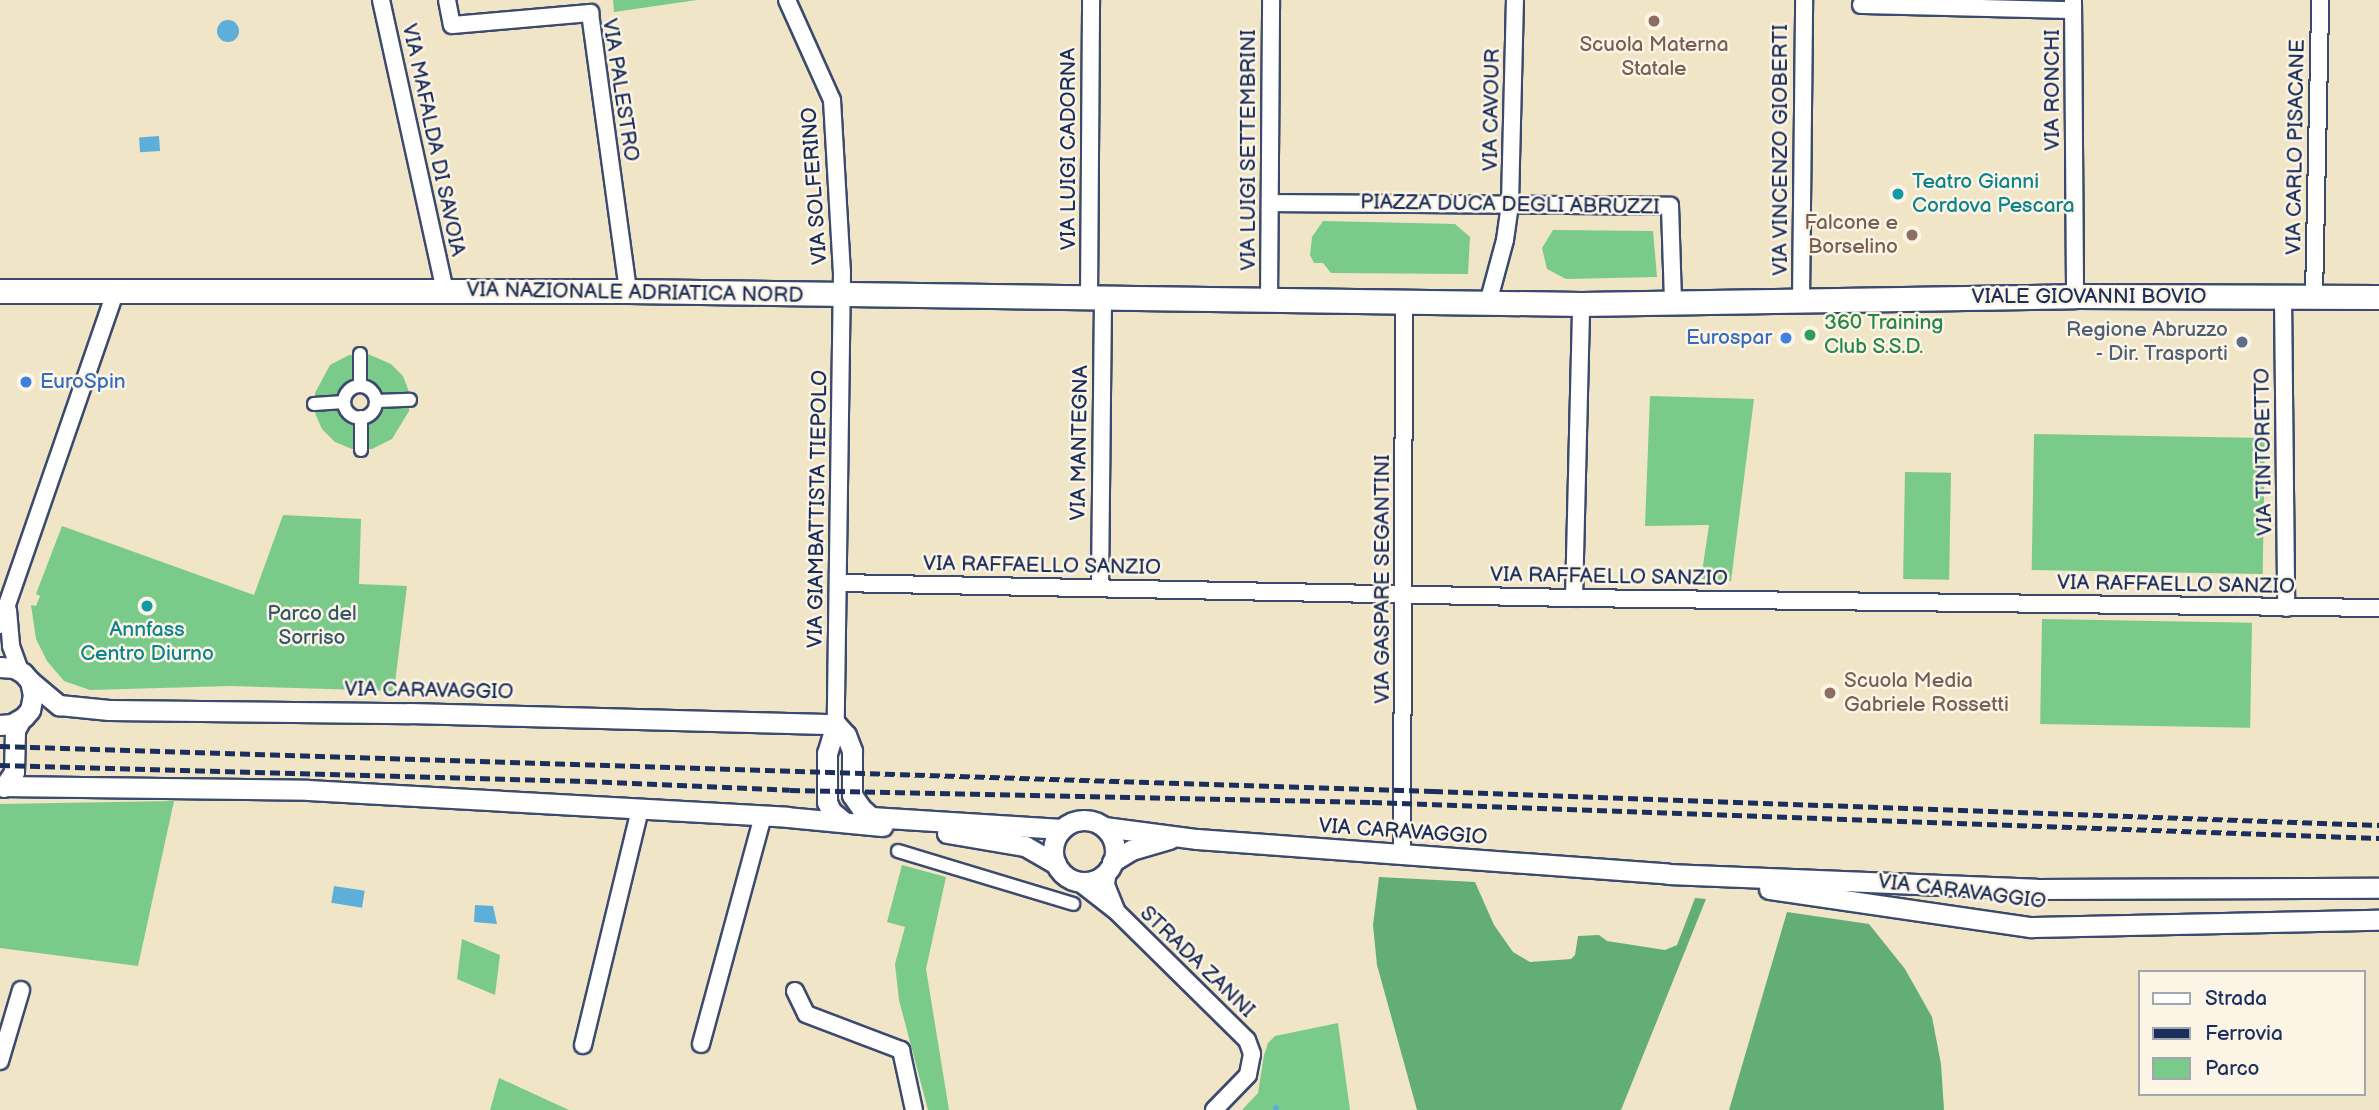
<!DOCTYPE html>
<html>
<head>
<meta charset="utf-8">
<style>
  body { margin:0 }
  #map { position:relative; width:2379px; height:1110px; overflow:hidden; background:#f1e5c7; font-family:"Balsamiq Sans",sans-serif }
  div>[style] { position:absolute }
  .green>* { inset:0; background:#7aca8a; transform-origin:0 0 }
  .forest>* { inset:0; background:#63ae76 }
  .water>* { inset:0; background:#5daed8; transform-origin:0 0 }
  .round { border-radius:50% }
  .stream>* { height:6px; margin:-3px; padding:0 3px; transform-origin:3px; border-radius:3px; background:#5daed8 }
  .roads { filter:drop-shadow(2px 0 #3b4a6e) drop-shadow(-2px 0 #3b4a6e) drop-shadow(0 2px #3b4a6e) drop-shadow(0 -2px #3b4a6e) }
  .pedestrian>* { height:12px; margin:-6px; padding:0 6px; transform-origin:6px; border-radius:6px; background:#fff }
  .pedestrian>.ring { margin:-6px; padding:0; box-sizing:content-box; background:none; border:12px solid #fff; border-radius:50% }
  .minor>* { height:16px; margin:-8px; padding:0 8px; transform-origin:8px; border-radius:8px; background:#fff }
  .tertiary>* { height:19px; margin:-9.5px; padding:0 9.5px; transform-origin:9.5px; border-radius:9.5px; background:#fff }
  .tertiary>.ring { margin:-9.5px; padding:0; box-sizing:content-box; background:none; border:19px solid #fff; border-radius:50% }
  .secondary>* { height:23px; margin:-11.5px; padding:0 11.5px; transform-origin:11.5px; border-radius:11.5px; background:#fff }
  .rail>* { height:5px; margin-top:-2.5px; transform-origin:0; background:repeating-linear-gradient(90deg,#1b2f5e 0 10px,transparent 0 15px) }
  .dots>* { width:19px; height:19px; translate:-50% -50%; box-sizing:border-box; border:4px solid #fcf5e5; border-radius:50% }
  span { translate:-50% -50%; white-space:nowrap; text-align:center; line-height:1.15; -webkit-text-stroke:5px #fcf5e5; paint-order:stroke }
  .education-label { font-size:21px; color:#785e54 }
  .right { translate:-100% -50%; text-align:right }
  .left { translate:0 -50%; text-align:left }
  .street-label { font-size:21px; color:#1b2f5e }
  .culture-label { font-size:21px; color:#0d838f }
  .leisure-label { font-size:21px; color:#27864d }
  .service-label { font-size:21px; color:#4e5e75 }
  .shop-label { font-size:21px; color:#366cbe }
  .park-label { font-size:21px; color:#335669 }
  .legend { position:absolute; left:2138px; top:970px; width:228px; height:126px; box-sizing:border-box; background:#fcf5e5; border:2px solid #a2a6af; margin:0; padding:9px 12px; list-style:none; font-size:21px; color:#1b2f5e }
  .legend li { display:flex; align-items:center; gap:14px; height:35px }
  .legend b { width:35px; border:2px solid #a2a6af }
</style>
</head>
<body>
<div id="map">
  <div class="green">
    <i style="clip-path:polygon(613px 0,697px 0,614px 12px)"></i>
    <i style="clip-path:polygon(1323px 221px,1455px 224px,1470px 237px,1468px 274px,1331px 273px,1323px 263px,1314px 263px,1310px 255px,1312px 237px)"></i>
    <i style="clip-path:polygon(1553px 230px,1653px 231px,1657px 277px,1566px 279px,1547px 269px,1542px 248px)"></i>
    <i style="clip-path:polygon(evenodd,368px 354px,391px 364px,403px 376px,409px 392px,409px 411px,392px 439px,372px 449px,352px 449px,335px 442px,322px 429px,315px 413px,315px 393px,330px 365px,349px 355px,368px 354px,355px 387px,368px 388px,375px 397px,373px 410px,366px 416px,356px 417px,345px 407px,345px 397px,355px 387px)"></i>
    <i style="clip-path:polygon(1650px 396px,1754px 399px,1731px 581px,1701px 579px,1709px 525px,1645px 526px)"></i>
    <i style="left:2265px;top:438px;width:136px;height:231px;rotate:91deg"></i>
    <i style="left:1905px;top:472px;width:46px;height:107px;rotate:1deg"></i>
    <i style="clip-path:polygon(283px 515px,361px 519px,359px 584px,407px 586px,394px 691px,231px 686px,90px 690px,64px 681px,47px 661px,36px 639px,31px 605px,36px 606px,40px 596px,36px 594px,62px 526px,254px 595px)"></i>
    <i style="left:2042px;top:619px;width:210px;height:105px;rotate:1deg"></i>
    <i style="clip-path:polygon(174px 801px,138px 966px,0 948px,0 804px)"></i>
    <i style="clip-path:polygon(902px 865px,946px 877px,926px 969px,949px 1110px,928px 1110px,899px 1000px,895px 964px,905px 927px,887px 922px)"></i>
    <i style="clip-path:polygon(462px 939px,500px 955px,495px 995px,457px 979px)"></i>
    <i style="clip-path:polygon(1338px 1023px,1350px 1110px,1242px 1110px,1258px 1093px,1264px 1055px,1268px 1043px,1275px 1036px)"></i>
    <i style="clip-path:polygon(499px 1078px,569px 1110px,490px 1110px)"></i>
  </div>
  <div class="forest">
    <i style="clip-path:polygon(1379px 877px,1475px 882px,1494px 925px,1513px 952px,1530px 962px,1571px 959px,1575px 955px,1578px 936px,1599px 935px,1607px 941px,1665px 950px,1677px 945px,1695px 898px,1706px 899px,1621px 1110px,1417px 1110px,1377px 965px,1373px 925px)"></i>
    <i style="clip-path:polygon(1787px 912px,1869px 924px,1905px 969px,1932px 1017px,1941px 1064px,1944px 1110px,1729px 1110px)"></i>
  </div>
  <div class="water">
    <i class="round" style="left:217px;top:20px;width:22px;height:22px"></i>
    <i style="left:159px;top:136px;width:15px;height:20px;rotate:86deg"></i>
    <i style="left:334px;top:886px;width:31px;height:17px;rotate:9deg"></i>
    <i style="clip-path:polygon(475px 905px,493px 906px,497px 924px,474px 922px)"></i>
  </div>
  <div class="stream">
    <i style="left:1276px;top:1108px;width:2px;rotate:90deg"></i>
  </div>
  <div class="roads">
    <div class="pedestrian">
      <i style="left:360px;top:354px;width:32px;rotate:90deg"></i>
      <i class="ring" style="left:344px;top:386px;width:20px;height:20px"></i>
      <i style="left:376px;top:401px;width:34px;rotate:-2deg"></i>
      <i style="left:314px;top:404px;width:30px;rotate:-4deg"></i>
      <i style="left:361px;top:417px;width:33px;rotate:90deg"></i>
      <i style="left:898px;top:851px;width:183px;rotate:16.8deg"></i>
    </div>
    <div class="minor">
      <i style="left:381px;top:0;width:297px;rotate:77.6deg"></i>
      <i style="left:447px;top:0;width:25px;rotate:79deg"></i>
      <i style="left:452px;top:25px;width:139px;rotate:-5deg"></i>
      <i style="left:590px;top:13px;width:281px;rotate:82.2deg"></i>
      <i style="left:787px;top:0;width:110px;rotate:65.8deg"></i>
      <i style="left:832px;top:100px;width:172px;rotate:86.7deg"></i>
      <i style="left:842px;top:272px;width:452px;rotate:90.8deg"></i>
      <i style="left:2073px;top:0;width:296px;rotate:89.6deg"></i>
      <i style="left:1861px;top:5px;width:212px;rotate:1.4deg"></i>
      <i style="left:1271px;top:203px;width:399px;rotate:0.4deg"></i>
      <i style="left:1670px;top:206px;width:98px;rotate:88.2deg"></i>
      <i style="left:2283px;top:296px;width:312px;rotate:89.4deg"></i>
      <i style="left:2314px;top:296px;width:296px;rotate:-88.8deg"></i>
      <i style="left:1089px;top:298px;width:298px;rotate:-89.6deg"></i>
      <i style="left:1269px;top:301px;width:301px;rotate:-89.6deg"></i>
      <i style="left:1801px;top:301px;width:301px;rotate:-89.4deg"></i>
      <i style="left:1488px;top:303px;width:65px;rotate:-74.9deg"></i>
      <i style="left:1505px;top:240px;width:37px;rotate:-82deg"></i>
      <i style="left:1510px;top:203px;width:203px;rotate:-88.6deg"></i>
      <i style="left:839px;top:583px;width:735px;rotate:1.17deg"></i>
      <i style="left:1574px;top:598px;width:805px;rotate:0.71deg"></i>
      <i style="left:1100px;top:587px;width:289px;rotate:-89.4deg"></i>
      <i style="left:1574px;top:598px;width:294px;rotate:-88.6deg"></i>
      <i style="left:8px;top:610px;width:36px;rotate:85deg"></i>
      <i style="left:11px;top:646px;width:27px;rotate:70deg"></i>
      <i style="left:0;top:625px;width:352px;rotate:-70.9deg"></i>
      <i style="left:1402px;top:855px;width:552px;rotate:-89.79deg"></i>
      <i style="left:1108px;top:870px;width:15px;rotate:98deg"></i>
      <i style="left:1106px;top:885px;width:27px;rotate:68deg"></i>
      <i style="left:1076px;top:880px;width:52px;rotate:38deg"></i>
      <i style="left:1117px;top:912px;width:182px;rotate:44.6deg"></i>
      <i style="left:1247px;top:1040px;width:15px;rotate:70deg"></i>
      <i style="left:1252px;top:1054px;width:21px;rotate:101deg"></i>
      <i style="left:1248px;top:1075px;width:49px;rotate:134.2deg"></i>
      <i style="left:795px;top:991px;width:25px;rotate:64deg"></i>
      <i style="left:806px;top:1014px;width:102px;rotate:20.8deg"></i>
      <i style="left:901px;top:1050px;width:61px;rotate:77.8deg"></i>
      <i style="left:701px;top:1044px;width:236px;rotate:-74.8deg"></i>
      <i style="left:583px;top:1045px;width:243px;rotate:-76.4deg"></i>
      <i style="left:0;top:1061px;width:74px;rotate:-73.5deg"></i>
    </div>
    <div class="tertiary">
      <i style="left:0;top:667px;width:14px;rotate:4deg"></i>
      <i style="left:14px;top:668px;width:10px;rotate:29deg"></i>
      <i style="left:23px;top:673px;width:11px;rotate:49deg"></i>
      <i style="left:30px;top:681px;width:14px;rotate:78deg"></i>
      <i style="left:33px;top:695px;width:15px;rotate:101deg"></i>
      <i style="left:30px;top:710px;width:9px;rotate:131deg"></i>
      <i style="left:24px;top:717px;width:14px;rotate:150deg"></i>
      <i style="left:12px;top:724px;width:12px;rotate:175deg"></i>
      <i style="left:30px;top:681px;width:38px;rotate:40deg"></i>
      <i style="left:59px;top:705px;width:50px;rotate:5.7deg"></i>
      <i style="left:109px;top:710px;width:300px;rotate:0.6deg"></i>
      <i style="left:409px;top:713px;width:427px;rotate:1.5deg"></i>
      <i style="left:836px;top:724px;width:15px;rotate:48deg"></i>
      <i style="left:846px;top:735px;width:17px;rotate:69deg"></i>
      <i style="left:852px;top:751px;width:44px;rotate:90deg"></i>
      <i style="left:852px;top:795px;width:16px;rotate:55deg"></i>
      <i style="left:861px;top:808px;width:13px;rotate:42deg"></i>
      <i style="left:871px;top:817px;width:191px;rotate:3.6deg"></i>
      <i style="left:836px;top:724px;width:30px;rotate:107deg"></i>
      <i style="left:827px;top:753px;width:49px;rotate:90deg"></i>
      <i style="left:827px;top:802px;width:10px;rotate:66deg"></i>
      <i style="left:831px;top:811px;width:16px;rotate:40deg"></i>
      <i style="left:0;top:786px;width:308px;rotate:0.7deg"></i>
      <i style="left:308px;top:790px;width:480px;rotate:3.2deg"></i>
      <i style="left:787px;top:817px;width:96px;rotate:5.4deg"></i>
      <i style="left:4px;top:787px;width:18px;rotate:-56deg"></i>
      <i style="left:14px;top:772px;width:42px;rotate:-88.6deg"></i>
      <i style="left:15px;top:730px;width:10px;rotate:-61deg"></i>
      <i class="ring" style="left:1053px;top:820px;width:43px;height:43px"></i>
      <i style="left:1104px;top:827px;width:94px;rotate:7.4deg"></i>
      <i style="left:1197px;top:839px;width:472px;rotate:4.2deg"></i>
      <i style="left:1668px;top:874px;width:368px;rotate:2.3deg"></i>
      <i style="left:2036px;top:889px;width:343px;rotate:-0.2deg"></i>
      <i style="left:947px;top:833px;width:79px;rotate:9.5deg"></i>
      <i style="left:1025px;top:846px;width:36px;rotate:30deg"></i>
      <i style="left:1112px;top:862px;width:22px;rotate:-32deg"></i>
      <i style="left:1131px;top:850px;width:40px;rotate:-16deg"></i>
      <i style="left:1769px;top:889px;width:265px;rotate:8.3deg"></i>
      <i style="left:2031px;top:927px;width:348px;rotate:-1.2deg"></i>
    </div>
    <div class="secondary">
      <i style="left:0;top:291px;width:628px"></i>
      <i style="left:628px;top:291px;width:953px;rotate:0.78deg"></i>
      <i style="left:1581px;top:304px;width:494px;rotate:-0.9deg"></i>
      <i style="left:2075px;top:296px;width:304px;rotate:0.2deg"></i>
    </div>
  </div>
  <div class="rail">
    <i style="left:0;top:746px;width:1434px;rotate:1.8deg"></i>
    <i style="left:1433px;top:791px;width:947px;rotate:2.06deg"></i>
    <i style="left:0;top:765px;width:587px;rotate:1.56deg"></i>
    <i style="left:587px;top:781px;width:203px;rotate:2.5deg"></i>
    <i style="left:790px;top:790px;width:582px;rotate:1.18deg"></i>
    <i style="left:1372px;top:802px;width:1008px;rotate:2.05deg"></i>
  </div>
  <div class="dots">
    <i style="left:1654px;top:21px;background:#8d6e63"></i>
    <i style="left:1898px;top:194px;background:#0f9aa8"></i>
    <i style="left:1912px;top:235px;background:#8d6e63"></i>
    <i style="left:1810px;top:335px;background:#2e9e5b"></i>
    <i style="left:1786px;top:338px;background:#3f7fe0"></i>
    <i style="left:2242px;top:342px;background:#5c6f8a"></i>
    <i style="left:26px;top:382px;background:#3f7fe0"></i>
    <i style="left:147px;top:606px;background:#0f9aa8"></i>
    <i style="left:1830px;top:693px;background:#8d6e63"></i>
  </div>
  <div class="education-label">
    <span style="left:1654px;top:57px">Scuola Materna<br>Statale</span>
    <span class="right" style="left:1898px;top:235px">Falcone e<br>Borselino</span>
    <span class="left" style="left:1844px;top:693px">Scuola Media<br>Gabriele Rossetti</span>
  </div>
  <div class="street-label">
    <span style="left:620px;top:90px;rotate:81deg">VIA PALESTRO</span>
    <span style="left:2053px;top:90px;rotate:-90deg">VIA RONCHI</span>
    <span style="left:1492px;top:110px;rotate:-89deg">VIA CAVOUR</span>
    <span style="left:433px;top:140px;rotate:78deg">VIA MAFALDA DI SAVOIA</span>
    <span style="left:2296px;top:147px;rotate:-89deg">VIA CARLO PISACANE</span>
    <span style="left:1069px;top:149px;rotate:-90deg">VIA LUIGI CADORNA</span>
    <span style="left:1249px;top:150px;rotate:-90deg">VIA LUIGI SETTEMBRINI</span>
    <span style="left:1781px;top:150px;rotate:-90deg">VIA VINCENZO GIOBERTI</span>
    <span style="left:815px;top:186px;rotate:-94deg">VIA SOLFERINO</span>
    <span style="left:1510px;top:205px;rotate:1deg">PIAZZA DUCA DEGLI ABRUZZI</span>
    <span style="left:635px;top:293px;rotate:1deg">VIA NAZIONALE ADRIATICA NORD</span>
    <span style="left:2089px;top:297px">VIALE GIOVANNI BOVIO</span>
    <span style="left:1080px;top:443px;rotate:-89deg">VIA MANTEGNA</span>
    <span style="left:2264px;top:452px;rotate:-91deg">VIA TINTORETTO</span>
    <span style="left:818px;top:509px;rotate:-89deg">VIA GIAMBATTISTA TIEPOLO</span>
    <span style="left:1042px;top:566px;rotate:1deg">VIA RAFFAELLO SANZIO</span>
    <span style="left:1609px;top:577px;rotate:1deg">VIA RAFFAELLO SANZIO</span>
    <span style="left:1383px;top:579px;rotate:-90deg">VIA GASPARE SEGANTINI</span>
    <span style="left:2176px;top:585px;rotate:1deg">VIA RAFFAELLO SANZIO</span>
    <span style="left:429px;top:691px;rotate:1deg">VIA CARAVAGGIO</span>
    <span style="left:1403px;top:832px;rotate:4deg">VIA CARAVAGGIO</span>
    <span style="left:1962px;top:892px;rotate:7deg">VIA CARAVAGGIO</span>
    <span style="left:1197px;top:962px;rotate:44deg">STRADA ZANNI</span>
  </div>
  <div class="culture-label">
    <span class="left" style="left:1912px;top:194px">Teatro Gianni<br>Cordova Pescara</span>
    <span style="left:147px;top:642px">Annfass<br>Centro Diurno</span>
  </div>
  <div class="leisure-label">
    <span class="left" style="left:1824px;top:335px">360 Training<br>Club S.S.D.</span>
  </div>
  <div class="service-label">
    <span class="right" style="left:2228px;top:342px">Regione Abruzzo<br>- Dir. Trasporti</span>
  </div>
  <div class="shop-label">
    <span class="right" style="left:1772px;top:338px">Eurospar</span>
    <span class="left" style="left:40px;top:382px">EuroSpin</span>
  </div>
  <div class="park-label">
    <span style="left:312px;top:626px">Parco del<br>Sorriso</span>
  </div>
  <ul class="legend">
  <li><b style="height:9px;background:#fff"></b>Strada</li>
  <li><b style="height:9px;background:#1b2f5e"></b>Ferrovia</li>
  <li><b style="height:19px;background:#7aca8a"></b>Parco</li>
  </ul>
</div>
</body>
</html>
